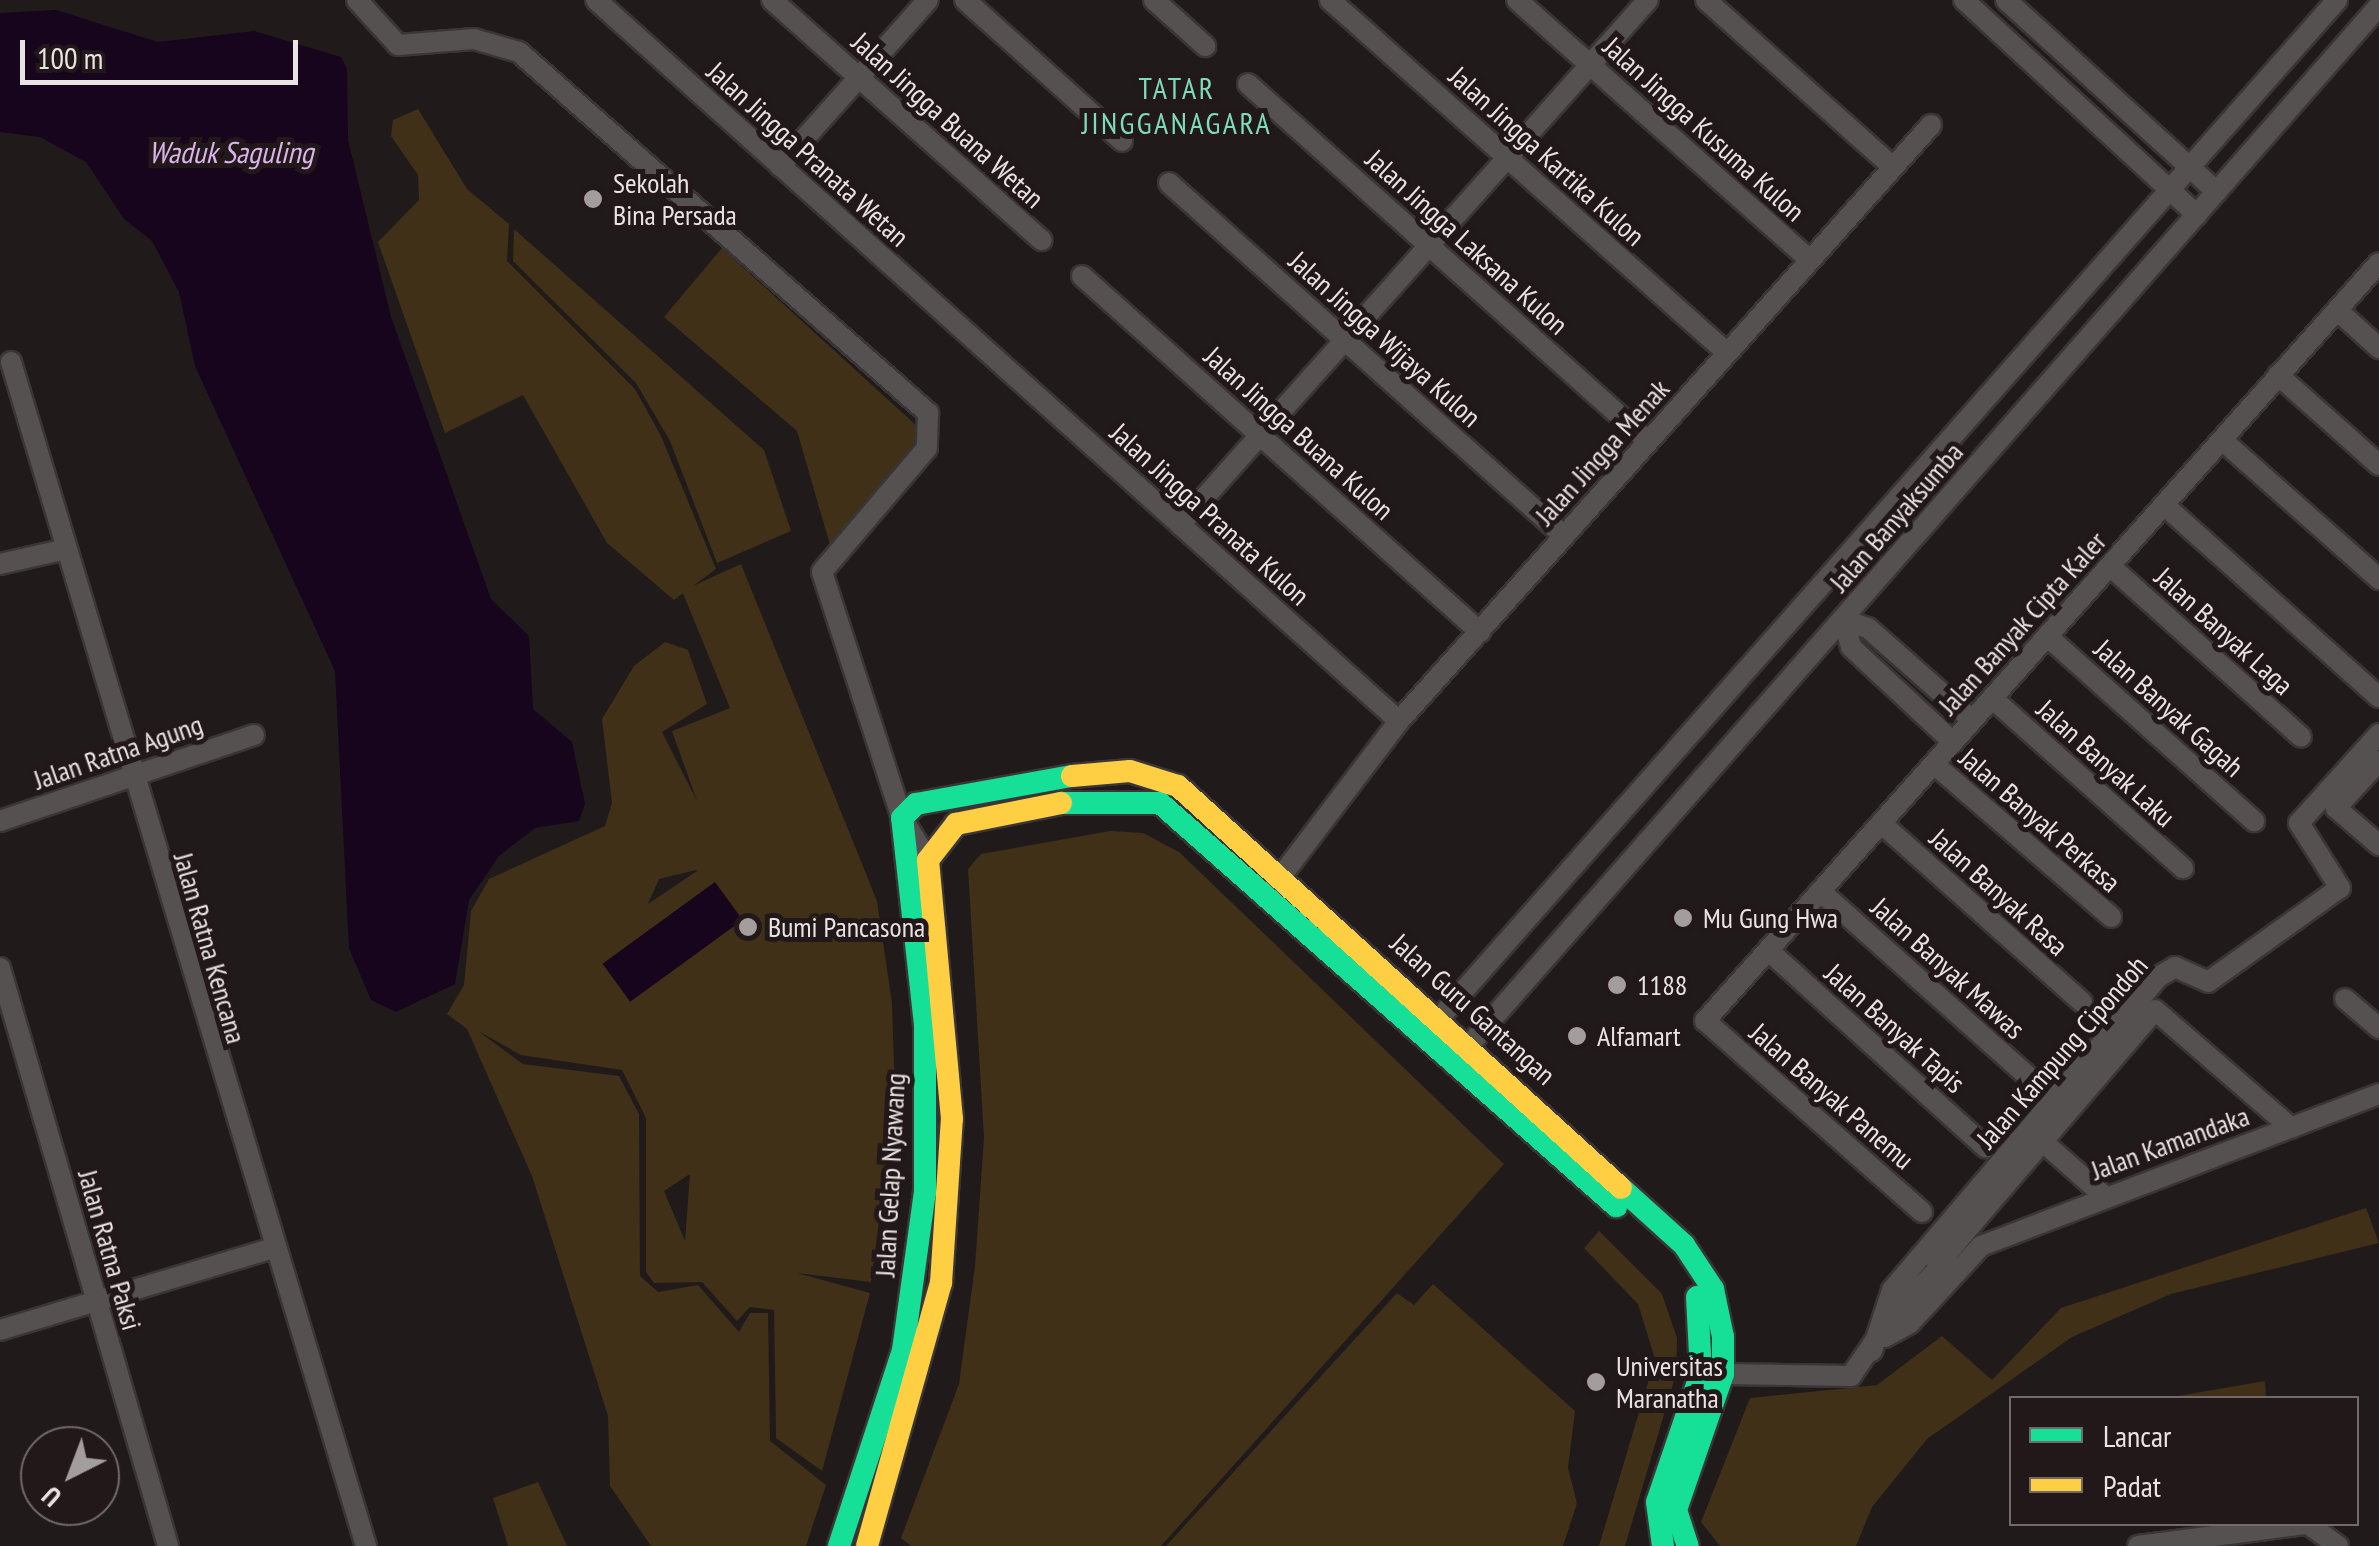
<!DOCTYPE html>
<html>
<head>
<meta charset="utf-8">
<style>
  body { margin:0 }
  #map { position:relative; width:2379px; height:1546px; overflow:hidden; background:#201a1b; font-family:"PT Sans Narrow",sans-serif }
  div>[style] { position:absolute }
  .green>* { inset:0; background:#3f3017 }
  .water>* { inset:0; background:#16051c; transform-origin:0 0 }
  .roads { filter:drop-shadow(2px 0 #3a3536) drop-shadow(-2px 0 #3a3536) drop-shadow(0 2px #3a3536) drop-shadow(0 -2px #3a3536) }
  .street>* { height:20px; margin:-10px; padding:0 10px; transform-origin:10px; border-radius:10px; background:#565151 }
  .fast>* { height:22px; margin:-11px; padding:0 11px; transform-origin:11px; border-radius:11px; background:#16e098 }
  .slow>* { height:22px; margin:-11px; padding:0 11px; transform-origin:11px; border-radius:11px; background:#ffcf43 }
  .dots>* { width:28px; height:28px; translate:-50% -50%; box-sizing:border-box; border:5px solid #221819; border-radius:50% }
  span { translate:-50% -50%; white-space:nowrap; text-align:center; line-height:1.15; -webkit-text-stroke:10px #221819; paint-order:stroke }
  .street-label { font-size:28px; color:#eae3e3 }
  .poi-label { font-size:28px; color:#eae3e3 }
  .left { translate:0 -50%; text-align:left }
  .neighbourhood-label { font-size:30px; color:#7edcbe; letter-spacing:2.5px }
  .water-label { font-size:30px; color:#dab3ed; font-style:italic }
  .legend { position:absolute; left:2009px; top:1396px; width:350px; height:130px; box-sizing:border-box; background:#221819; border:2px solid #72696a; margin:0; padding:12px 18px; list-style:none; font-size:30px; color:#eae3e3 }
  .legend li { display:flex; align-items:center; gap:20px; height:50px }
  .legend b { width:50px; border:2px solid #72696a }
  .north { position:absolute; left:20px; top:1426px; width:100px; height:100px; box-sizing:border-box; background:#221819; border:2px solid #72696a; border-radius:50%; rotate:222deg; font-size:28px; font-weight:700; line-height:40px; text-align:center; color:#eae3e3 }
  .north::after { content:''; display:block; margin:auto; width:35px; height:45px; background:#a39d9d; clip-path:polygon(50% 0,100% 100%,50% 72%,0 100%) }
  .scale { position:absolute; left:20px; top:40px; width:278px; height:45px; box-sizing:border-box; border:5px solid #eae3e3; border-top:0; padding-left:12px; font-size:30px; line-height:35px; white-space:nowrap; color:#eae3e3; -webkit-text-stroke:8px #221819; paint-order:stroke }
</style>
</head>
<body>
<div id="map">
  <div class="green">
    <i style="clip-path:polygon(418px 109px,467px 189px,509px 224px,507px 261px,635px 389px,661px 436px,716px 569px,674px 600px,607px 543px,523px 395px,445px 433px,378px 242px,419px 200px,418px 175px,391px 136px,393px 120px)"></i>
    <i style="clip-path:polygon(514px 229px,764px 450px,791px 531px,717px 563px,670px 441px,636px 383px,513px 261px)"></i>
    <i style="clip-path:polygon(722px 248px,919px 428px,913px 454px,830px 545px,797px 431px,664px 317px)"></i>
    <i style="clip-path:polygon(evenodd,741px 564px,877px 901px,892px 1003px,895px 1099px,871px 1282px,797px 1273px,870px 1293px,822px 1471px,776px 1438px,774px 1310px,750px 1307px,737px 1321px,702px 1282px,654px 1283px,646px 1272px,646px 1118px,622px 1070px,521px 1055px,478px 1031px,523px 1064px,619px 1076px,639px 1114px,640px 1276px,658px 1292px,698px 1285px,739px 1332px,750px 1313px,768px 1313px,770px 1441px,826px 1485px,806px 1546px,651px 1546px,610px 1486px,608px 1416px,532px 1176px,467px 1029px,447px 1014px,464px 985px,471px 911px,489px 879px,605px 826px,612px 803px,602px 719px,634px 666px,665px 642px,688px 650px,707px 704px,662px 732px,697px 801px,672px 731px,730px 708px,682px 591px,741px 564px,696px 870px,697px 871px,648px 904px,659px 879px,696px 870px,741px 564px,690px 1174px,685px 1241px,664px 1191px,690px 1174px)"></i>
    <i style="clip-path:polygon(1110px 831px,1143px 833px,1179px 852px,1504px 1164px,1161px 1546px,911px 1546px,901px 1538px,959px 1384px,975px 1266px,984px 1138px,968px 869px,981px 854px)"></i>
    <i style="clip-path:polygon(2366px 1208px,2379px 1243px,2171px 1294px,2072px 1337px,1927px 1439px,1872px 1507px,1856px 1546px,1720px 1546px,1701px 1522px,1750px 1398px,1877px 1385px,1942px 1336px,1992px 1380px,2061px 1308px)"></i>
    <i style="clip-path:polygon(1599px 1231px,1662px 1294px,1677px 1338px,1676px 1374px,1625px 1546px,1599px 1546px,1655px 1359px,1638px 1304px,1584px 1248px)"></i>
    <i style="clip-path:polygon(1433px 1284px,1575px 1411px,1568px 1468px,1577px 1503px,1563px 1546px,1166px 1546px,1397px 1293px,1414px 1305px)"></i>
    <i style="clip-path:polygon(2265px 1381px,2266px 1398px,2166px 1398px)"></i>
    <i style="clip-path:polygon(538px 1482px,567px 1546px,508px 1546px,493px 1498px)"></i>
  </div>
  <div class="water">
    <i style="clip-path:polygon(56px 10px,158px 42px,254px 31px,341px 57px,347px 69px,348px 140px,391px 317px,491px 599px,529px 636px,533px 709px,572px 742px,585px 804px,579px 821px,535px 828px,499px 856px,469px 900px,455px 984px,396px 1012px,371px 1000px,349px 948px,335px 671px,195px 366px,179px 292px,152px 241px,124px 219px,86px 162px,40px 137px,0 132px,0 13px)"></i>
    <i style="left:715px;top:882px;width:47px;height:139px;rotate:54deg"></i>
  </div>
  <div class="roads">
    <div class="street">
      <i style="left:357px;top:0;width:61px;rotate:47.7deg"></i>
      <i style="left:398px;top:45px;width:76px;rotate:-4.5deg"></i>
      <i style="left:474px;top:39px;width:47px;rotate:16.1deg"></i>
      <i style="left:519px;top:52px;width:546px;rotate:41.43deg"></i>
      <i style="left:928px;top:413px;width:35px;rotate:92deg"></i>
      <i style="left:927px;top:448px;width:162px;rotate:130.3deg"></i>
      <i style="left:822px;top:572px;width:259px;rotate:72deg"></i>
      <i style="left:902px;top:818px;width:49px;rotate:58.2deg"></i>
      <i style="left:596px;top:0;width:1079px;rotate:41.92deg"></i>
      <i style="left:772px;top:0;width:361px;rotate:41.7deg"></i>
      <i style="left:965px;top:0;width:211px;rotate:41.9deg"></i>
      <i style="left:1154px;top:0;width:69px;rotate:42deg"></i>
      <i style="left:1330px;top:0;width:531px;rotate:41.64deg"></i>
      <i style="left:1517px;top:0;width:392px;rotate:41.6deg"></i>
      <i style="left:1706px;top:0;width:251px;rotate:41.8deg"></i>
      <i style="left:1964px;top:0;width:317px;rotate:42.7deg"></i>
      <i style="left:2006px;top:0;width:285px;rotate:42.3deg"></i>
      <i style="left:1248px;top:84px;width:536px;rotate:41.75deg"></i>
      <i style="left:780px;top:166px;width:222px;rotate:-48.3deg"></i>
      <i style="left:1169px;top:183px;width:528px;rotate:41.78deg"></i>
      <i style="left:1082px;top:276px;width:534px;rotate:41.81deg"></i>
      <i style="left:2337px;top:310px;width:57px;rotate:42.1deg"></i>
      <i style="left:11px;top:362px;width:1236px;rotate:73.31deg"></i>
      <i style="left:2278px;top:375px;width:135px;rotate:41.7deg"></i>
      <i style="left:2222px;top:440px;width:210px;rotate:41.5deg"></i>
      <i style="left:2164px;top:505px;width:288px;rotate:41.8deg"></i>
      <i style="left:1180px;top:525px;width:703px;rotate:-48.29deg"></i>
      <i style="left:0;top:564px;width:68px;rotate:-12.8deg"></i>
      <i style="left:2110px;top:566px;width:256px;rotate:41.8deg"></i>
      <i style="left:1843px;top:620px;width:28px;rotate:73deg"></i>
      <i style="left:1851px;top:647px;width:139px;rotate:43deg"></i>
      <i style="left:1843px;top:620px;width:26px;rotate:18deg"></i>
      <i style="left:1868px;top:628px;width:139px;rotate:41.5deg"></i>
      <i style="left:2047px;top:636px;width:278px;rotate:41.8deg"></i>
      <i style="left:1992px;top:698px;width:256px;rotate:41.7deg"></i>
      <i style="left:2379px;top:761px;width:64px;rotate:132.5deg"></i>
      <i style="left:2336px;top:808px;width:57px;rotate:40.7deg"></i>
      <i style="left:1934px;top:764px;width:234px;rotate:40.8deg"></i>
      <i style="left:0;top:821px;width:268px;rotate:-18.7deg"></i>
      <i style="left:1881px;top:823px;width:269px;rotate:41.7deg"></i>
      <i style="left:1273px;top:887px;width:208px;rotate:-52.8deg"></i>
      <i style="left:1399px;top:721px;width:799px;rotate:-48.25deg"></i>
      <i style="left:1820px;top:891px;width:293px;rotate:41.7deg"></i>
      <i style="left:1768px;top:950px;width:294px;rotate:42.2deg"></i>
      <i style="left:0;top:968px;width:602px;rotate:73.79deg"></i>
      <i style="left:2345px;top:999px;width:45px;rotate:40.5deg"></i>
      <i style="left:1429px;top:1030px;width:1373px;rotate:-48.6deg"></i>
      <i style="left:1458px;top:1058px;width:1398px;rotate:-48.8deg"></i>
      <i style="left:2042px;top:1141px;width:81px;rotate:41.5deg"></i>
      <i style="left:1922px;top:1212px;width:289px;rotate:-138.6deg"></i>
      <i style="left:1705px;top:1021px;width:1014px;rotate:-48.36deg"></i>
      <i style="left:1937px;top:1265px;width:335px;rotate:-49.5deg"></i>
      <i style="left:2155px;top:1010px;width:180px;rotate:40.9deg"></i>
      <i style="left:0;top:1330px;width:282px;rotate:-16.7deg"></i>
      <i style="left:1885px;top:1337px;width:29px;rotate:-29deg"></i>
      <i style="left:1910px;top:1323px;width:105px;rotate:-47.3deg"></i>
      <i style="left:1981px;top:1246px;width:426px;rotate:-20.9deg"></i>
      <i style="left:1872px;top:1351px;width:64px;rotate:-71.8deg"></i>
      <i style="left:1892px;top:1290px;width:411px;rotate:-49.6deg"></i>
      <i style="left:2158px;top:977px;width:20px;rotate:-30deg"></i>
      <i style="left:2175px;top:967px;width:36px;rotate:24deg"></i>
      <i style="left:2208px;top:982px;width:162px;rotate:-35.5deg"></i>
      <i style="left:2340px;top:888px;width:77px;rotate:-122.2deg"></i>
      <i style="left:2299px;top:823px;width:120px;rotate:-48deg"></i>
      <i style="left:1723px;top:1374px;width:128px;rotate:0.9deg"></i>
      <i style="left:1851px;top:1376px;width:80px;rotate:-55.7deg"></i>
      <i style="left:1896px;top:1310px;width:71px;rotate:-43.9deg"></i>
      <i style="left:2308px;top:1524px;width:37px;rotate:36deg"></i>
      <i style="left:2138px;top:1546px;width:168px;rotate:-7.5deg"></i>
    </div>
    <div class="fast">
      <i style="left:1061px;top:803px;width:99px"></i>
      <i style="left:1160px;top:803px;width:609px;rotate:41.47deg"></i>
      <i style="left:1621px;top:1188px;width:85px;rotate:42.1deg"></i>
      <i style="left:1684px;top:1245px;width:53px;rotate:56.6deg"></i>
      <i style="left:1713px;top:1289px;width:49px;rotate:78.2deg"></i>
      <i style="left:1723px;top:1337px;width:37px;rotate:90deg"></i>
      <i style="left:1723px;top:1374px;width:144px;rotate:109.1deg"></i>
      <i style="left:1676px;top:1510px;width:38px;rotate:72deg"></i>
      <i style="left:839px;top:1546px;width:206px;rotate:-71.9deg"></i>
      <i style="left:903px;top:1350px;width:160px;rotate:-82.1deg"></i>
      <i style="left:925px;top:1192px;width:167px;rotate:-90deg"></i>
      <i style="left:925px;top:1025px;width:208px;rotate:-96.3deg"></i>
      <i style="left:902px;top:818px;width:20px;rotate:-45deg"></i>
      <i style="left:916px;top:804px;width:158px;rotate:-10.2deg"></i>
      <i style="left:1663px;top:1546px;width:44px;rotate:-97.8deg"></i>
      <i style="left:1657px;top:1502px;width:136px;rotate:-71.2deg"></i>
      <i style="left:1701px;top:1373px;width:76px;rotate:-93deg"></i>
    </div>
    <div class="slow">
      <i style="left:1072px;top:776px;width:58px;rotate:-4.9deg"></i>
      <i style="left:1130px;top:771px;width:50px;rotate:17.4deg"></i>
      <i style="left:1178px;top:786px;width:598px;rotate:42.22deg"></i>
      <i style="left:867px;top:1546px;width:273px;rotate:-74.3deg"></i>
      <i style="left:941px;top:1283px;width:164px;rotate:-86.2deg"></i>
      <i style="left:952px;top:1119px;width:260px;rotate:-95.3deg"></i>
      <i style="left:928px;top:860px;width:46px;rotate:-52.1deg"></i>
      <i style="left:956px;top:824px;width:107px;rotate:-11.3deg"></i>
    </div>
  </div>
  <div class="dots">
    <i style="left:593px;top:199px;background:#a39d9d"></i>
    <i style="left:1683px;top:918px;background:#a39d9d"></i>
    <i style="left:748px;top:927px;background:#a39d9d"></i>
    <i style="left:1617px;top:985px;background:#a39d9d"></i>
    <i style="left:1577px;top:1036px;background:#a39d9d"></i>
    <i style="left:1596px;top:1382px;background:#a39d9d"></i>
  </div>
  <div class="street-label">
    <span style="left:948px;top:120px;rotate:42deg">Jalan Jingga Buana Wetan</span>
    <span style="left:1704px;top:129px;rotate:42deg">Jalan Jingga Kusuma Kulon</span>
    <span style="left:808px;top:154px;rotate:42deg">Jalan Jingga Pranata Wetan</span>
    <span style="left:1547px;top:156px;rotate:42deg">Jalan Jingga Kartika Kulon</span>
    <span style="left:1467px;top:242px;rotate:42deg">Jalan Jingga Laksana Kulon</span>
    <span style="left:1385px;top:339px;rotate:42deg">Jalan Jingga Wijaya Kulon</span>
    <span style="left:1299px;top:433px;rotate:42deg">Jalan Jingga Buana Kulon</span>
    <span style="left:1602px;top:452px;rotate:-48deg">Jalan Jingga Menak</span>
    <span style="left:1210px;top:514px;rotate:42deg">Jalan Jingga Pranata Kulon</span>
    <span style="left:1896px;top:517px;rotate:-49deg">Jalan Banyaksumba</span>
    <span style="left:2022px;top:623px;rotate:-48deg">Jalan Banyak Cipta Kaler</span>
    <span style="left:2224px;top:631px;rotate:42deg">Jalan Banyak Laga</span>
    <span style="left:2169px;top:708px;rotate:42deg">Jalan Banyak Gagah</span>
    <span style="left:118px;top:752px;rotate:-19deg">Jalan Ratna Agung</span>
    <span style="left:2106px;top:763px;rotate:42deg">Jalan Banyak Laku</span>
    <span style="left:2040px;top:820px;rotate:41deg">Jalan Banyak Perkasa</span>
    <span style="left:1999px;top:892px;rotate:42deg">Jalan Banyak Rasa</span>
    <span style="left:210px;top:948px;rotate:74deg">Jalan Ratna Kencana</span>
    <span style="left:1948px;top:968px;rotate:42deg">Jalan Banyak Mawas</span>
    <span style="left:1473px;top:1009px;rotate:42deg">Jalan Guru Gantangan</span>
    <span style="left:1895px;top:1028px;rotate:42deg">Jalan Banyak Tapis</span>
    <span style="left:2062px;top:1052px;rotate:-49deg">Jalan Kampung Cipondoh</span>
    <span style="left:1832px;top:1096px;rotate:41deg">Jalan Banyak Panemu</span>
    <span style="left:2170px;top:1143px;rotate:-20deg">Jalan Kamandaka</span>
    <span style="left:890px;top:1175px;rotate:-87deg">Jalan Gelap Nyawang</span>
    <span style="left:110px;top:1250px;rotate:74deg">Jalan Ratna Paksi</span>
  </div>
  <div class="poi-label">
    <span class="left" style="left:613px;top:199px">Sekolah<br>Bina Persada</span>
    <span class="left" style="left:1703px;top:918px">Mu Gung Hwa</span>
    <span class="left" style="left:768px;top:927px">Bumi Pancasona</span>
    <span class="left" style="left:1637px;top:985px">1188</span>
    <span class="left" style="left:1597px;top:1036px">Alfamart</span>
    <span class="left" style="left:1616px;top:1382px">Universitas<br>Maranatha</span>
  </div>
  <div class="neighbourhood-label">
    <span style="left:1177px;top:105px">TATAR<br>JINGGANAGARA</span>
  </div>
  <div class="water-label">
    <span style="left:231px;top:152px">Waduk Saguling</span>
  </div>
  <ul class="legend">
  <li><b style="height:12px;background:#16e098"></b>Lancar</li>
  <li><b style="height:12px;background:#ffcf43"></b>Padat</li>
  </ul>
  <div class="north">U</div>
  <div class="scale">100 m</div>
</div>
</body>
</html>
